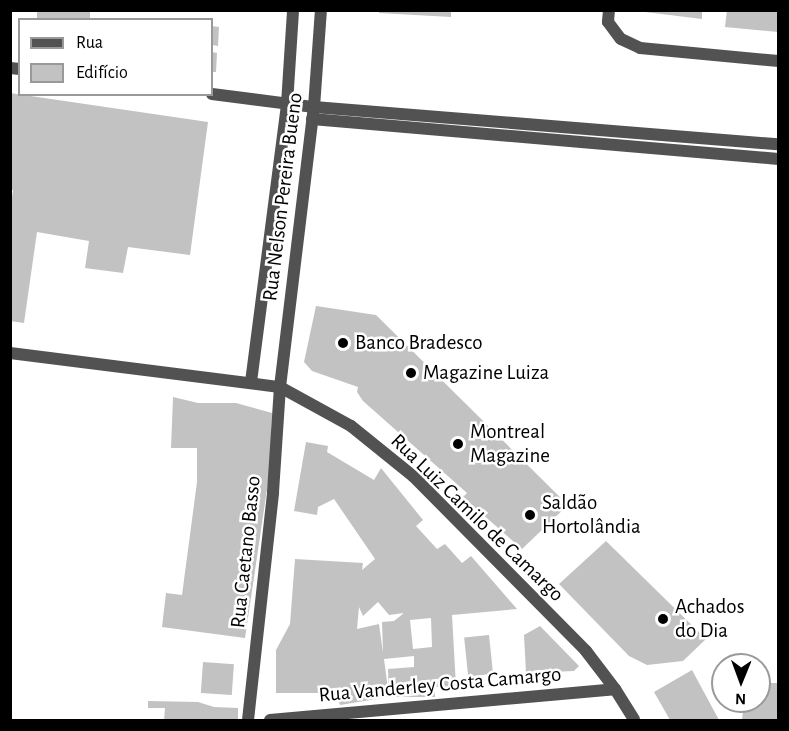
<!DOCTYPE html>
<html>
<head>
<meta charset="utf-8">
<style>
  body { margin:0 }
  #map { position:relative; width:789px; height:731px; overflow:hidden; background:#fff; font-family:"Alegreya Sans",sans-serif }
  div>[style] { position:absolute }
  .building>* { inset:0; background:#c2c2c2; transform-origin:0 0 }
  .street>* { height:12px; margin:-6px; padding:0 6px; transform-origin:6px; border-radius:6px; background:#525252 }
  .dots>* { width:16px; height:16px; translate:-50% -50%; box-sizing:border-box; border:3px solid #fff; border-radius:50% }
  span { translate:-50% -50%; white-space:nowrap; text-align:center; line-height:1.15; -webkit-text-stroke:5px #fff; paint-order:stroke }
  .street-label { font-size:21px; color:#000 }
  .poi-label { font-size:21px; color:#000 }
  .left { translate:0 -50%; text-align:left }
  .frame { position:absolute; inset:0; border:12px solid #000; pointer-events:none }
  .legend { position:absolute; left:18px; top:18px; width:195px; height:78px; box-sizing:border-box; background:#fff; border:2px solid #999; margin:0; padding:8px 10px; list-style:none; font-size:18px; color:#000 }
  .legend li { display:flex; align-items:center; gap:12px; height:30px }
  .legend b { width:30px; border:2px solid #999 }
  .north { position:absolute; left:711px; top:653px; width:60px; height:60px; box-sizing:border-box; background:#fff; border:2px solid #999; border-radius:50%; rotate:181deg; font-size:16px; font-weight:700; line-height:24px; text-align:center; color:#000 }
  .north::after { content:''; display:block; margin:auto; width:21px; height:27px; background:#000; clip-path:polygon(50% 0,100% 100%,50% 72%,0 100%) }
</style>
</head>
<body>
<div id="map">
  <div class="building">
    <i style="left:37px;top:10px;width:53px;height:10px"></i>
    <i style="clip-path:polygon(379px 10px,451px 10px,451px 17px,379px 13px)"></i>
    <i style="clip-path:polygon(629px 10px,702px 10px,702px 19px)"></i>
    <i style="clip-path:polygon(727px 10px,778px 10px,778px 32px,725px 27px)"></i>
    <i style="clip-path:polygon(212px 26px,219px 27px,218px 46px,212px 45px)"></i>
    <i style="clip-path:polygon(212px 52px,217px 53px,216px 72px,212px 72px)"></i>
    <i style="clip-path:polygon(10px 93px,208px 122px,190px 255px,128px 247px,123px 273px,85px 268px,89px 241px,37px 232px,24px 323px,10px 321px,10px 213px,13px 190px,10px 189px)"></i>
    <i style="clip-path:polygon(316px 306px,376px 315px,568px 505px,522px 549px,463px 497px,467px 493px,363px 401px,357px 392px,358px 387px,312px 371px,304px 362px)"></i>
    <i style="clip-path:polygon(173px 397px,198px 403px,236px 403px,272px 413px,270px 469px,245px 638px,162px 627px,166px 593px,182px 595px,197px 482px,197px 448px,171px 448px)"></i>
    <i style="clip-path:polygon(evenodd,306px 442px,328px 446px,327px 452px,374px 480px,381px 468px,423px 520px,416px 526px,437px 549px,445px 544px,462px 563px,471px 556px,517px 609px,452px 615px,456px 686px,435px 687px,435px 697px,389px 697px,388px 669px,414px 667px,414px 656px,384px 659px,389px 697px,340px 705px,335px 693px,276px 693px,276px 650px,290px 624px,295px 559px,363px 563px,362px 570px,375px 559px,334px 499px,318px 507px,317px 515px,294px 511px,306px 442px,378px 602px,389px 615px,404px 613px,394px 621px,382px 622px,383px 653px,379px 624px,357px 629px,359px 607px,363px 616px,378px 602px,306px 442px,431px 618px,432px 647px,413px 649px,410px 620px,431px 618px)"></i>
    <i style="clip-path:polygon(606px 541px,706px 639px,683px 661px,647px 665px,629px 656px,559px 584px)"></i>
    <i style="clip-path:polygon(540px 626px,579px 666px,574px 671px,526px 673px,524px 635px)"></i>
    <i style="left:489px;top:635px;width:39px;height:25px;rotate:84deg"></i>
    <i style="left:203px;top:662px;width:31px;height:31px;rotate:4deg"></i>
    <i style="clip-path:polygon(692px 670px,719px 720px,670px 720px,654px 692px)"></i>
    <i style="clip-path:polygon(759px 683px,778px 683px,778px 720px,742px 720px,744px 701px,759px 701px)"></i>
    <i style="clip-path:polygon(148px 701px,198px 702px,214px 707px,238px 708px,238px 720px,164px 720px,165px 708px,148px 708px)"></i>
  </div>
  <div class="street">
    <i style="left:609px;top:10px;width:12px;rotate:95deg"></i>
    <i style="left:608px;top:22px;width:21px;rotate:53deg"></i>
    <i style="left:621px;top:39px;width:21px;rotate:25deg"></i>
    <i style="left:640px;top:48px;width:139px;rotate:5.4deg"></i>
    <i style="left:10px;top:68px;width:10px;rotate:6deg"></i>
    <i style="left:212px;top:94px;width:103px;rotate:7.3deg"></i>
    <i style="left:314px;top:107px;width:465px;rotate:4.6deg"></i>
    <i style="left:312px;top:119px;width:468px;rotate:4.9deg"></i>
    <i style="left:10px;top:353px;width:272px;rotate:7.2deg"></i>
    <i style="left:280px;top:387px;width:81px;rotate:28.8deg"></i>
    <i style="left:351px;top:426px;width:80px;rotate:38.9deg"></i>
    <i style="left:413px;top:476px;width:246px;rotate:45.3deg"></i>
    <i style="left:586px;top:651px;width:48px;rotate:52.7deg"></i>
    <i style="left:615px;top:689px;width:36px;rotate:58deg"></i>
    <i style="left:251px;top:382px;width:280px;rotate:-82.6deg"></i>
    <i style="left:287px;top:104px;width:94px;rotate:-86.3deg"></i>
    <i style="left:248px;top:720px;width:229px;rotate:-83.7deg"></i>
    <i style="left:273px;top:492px;width:105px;rotate:-86.2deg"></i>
    <i style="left:280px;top:387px;width:282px;rotate:-83.1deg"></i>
    <i style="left:314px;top:107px;width:97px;rotate:-85.9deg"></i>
    <i style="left:270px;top:720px;width:346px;rotate:-5.1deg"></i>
  </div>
  <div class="dots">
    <i style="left:343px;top:343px;background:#000"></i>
    <i style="left:411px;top:373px;background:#000"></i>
    <i style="left:458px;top:444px;background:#000"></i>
    <i style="left:530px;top:515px;background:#000"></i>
    <i style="left:663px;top:619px;background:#000"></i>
  </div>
  <div class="street-label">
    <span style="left:283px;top:197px;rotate:-83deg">Rua Nelson Pereira Bueno</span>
    <span style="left:477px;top:518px;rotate:44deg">Rua Luiz Camilo de Camargo</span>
    <span style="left:246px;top:552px;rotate:-84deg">Rua Caetano Basso</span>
    <span style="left:440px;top:685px;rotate:-5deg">Rua Vanderley Costa Camargo</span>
  </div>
  <div class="poi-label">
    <span class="left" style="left:355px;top:343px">Banco Bradesco</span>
    <span class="left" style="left:423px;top:373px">Magazine Luiza</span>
    <span class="left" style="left:470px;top:444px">Montreal<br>Magazine</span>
    <span class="left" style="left:542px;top:515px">Saldão<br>Hortolândia</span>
    <span class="left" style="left:675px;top:619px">Achados<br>do Dia</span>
  </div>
  <div class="frame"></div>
  <ul class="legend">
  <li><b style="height:8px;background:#525252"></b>Rua</li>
  <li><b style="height:16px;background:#c2c2c2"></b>Edifício</li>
  </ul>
  <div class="north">N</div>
</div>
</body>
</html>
